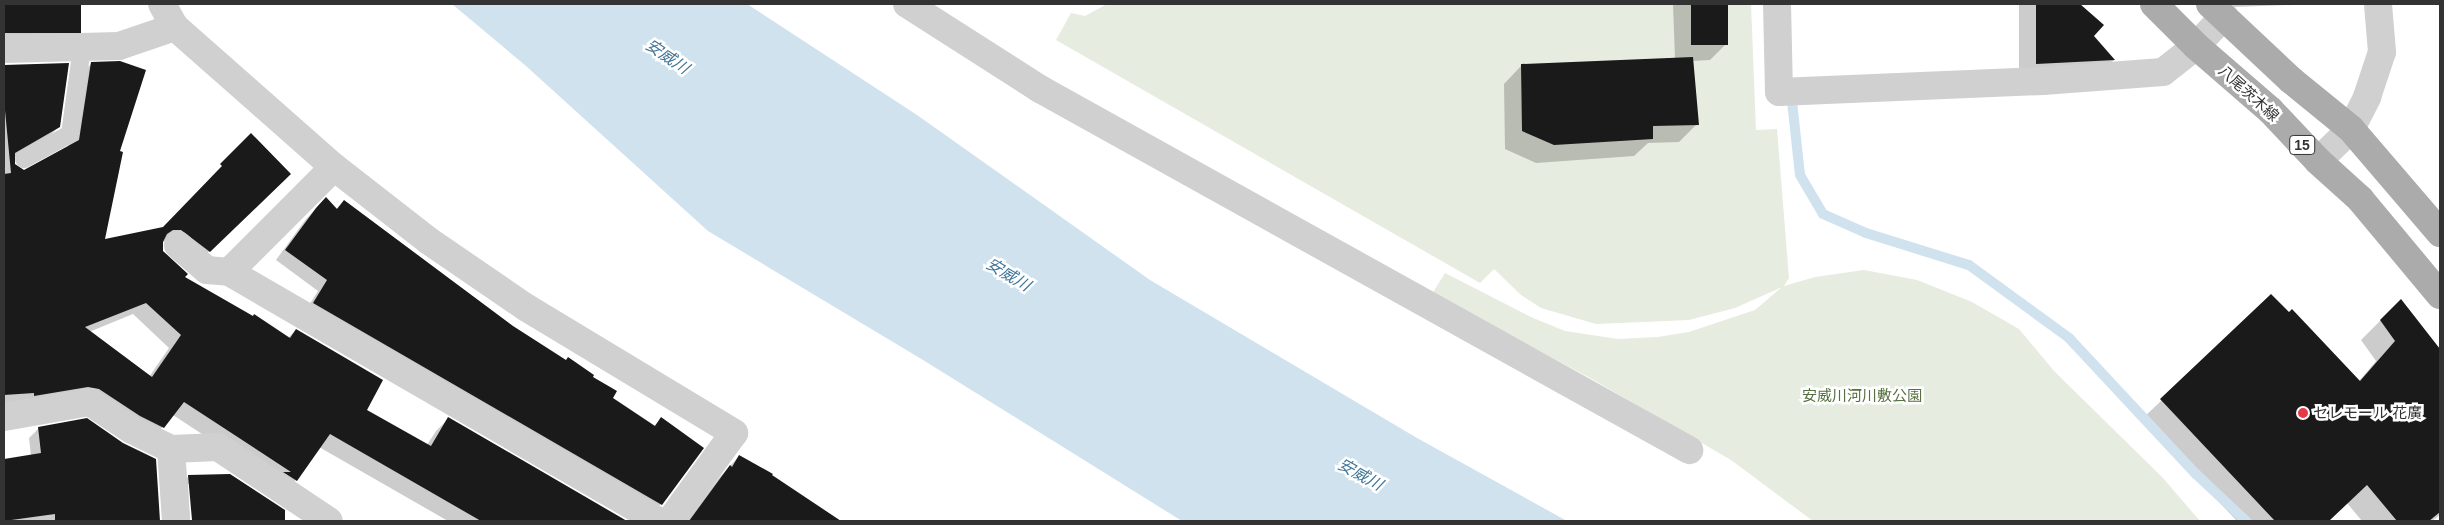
<!DOCTYPE html>
<html>
<head>
<meta charset="utf-8">
<style>
  body { margin:0 }
  #map { position:relative; width:2444px; height:525px; overflow:hidden; background:#fff; font-family:Helvetica,"Noto Sans JP",sans-serif }
  div>[style] { position:absolute }
  .green>* { inset:0; background:#e6ecdf }
  .water>* { inset:0; background:#cfe2ee }
  .shadow>* { inset:0; background:#0003 }
  .stream>* { height:10px; margin:-5px; padding:0 5px; transform-origin:5px; border-radius:5px; background:#cfe2ee }
  .building>* { inset:0; background:#1a1a1a; transform-origin:0 0 }
  .lane>* { height:18px; margin:-9px; padding:0 9px; transform-origin:9px; border-radius:9px; background:#d0d0d0 }
  .street>* { height:28px; margin:-14px; padding:0 14px; transform-origin:14px; border-radius:14px; background:#d0d0d0 }
  .primary>* { height:28px; margin:-14px; padding:0 14px; transform-origin:14px; border-radius:14px; background:#ababab }
  .dots>* { width:14px; height:14px; translate:-50% -50%; box-sizing:border-box; border:2px solid #fff; border-radius:50% }
  span { translate:-50% -50%; white-space:nowrap; text-align:center; line-height:1.15; -webkit-text-stroke:5px #fff; paint-order:stroke }
  .shield-label span { padding:1px 4px; background:#fff; border:1px solid; border-radius:4px; -webkit-text-stroke-width:0 }
  .shield-label { font-size:14px; color:#333; font-weight:700 }
  .street-label { font-size:15px; color:#333 }
  .park-label { font-size:15px; color:#56703f }
  .poi-label { font-size:15px; color:#333 }
  .left { translate:0 -50%; text-align:left }
  .water-label { font-size:16px; color:#3f7597; font-style:italic }
  .frame { position:absolute; inset:0; border:5px solid #333; pointer-events:none }
</style>
</head>
<body>
<div id="map">
  <div class="green">
    <i style="clip-path:polygon(1107px 4px,1751px 4px,1756px 130px,1777px 129px,1789px 278px,1784px 286px,1815px 277px,1864px 270px,1917px 280px,1972px 302px,2019px 329px,2054px 371px,2162px 477px,2200px 521px,1813px 521px,1731px 460px,1592px 379px,1432px 294px,1445px 273px,1533px 318px,1565px 331px,1618px 339px,1658px 337px,1689px 332px,1755px 310px,1782px 287px,1735px 308px,1689px 320px,1596px 324px,1541px 308px,1521px 295px,1494px 269px,1480px 283px,1056px 40px,1071px 13px,1085px 16px)"></i>
  </div>
  <div class="water">
    <i style="clip-path:polygon(452px 4px,747px 4px,917px 115px,1150px 280px,1417px 438px,1567px 521px,1182px 521px,923px 360px,708px 231px,526px 66px)"></i>
  </div>
  <div class="shadow">
    <i style="clip-path:polygon(4px 4px,80px 4px,81px 31px,68px 44px,4px 46px)"></i>
    <i style="clip-path:polygon(1673px 4px,1726px 4px,1728px 42px,1710px 60px,1692px 61px,1697px 124px,1679px 142px,1648px 143px,1634px 156px,1536px 163px,1505px 149px,1504px 84px,1521px 66px,1675px 59px)"></i>
    <i style="clip-path:polygon(2019px 4px,2058px 4px,2063px 8px,2068px 4px,2078px 4px,2103px 25px,2093px 36px,2114px 60px,2096px 77px,2019px 82px)"></i>
    <i style="clip-path:polygon(2226px 4px,2318px 4px,2234px 7px)"></i>
    <i style="clip-path:polygon(evenodd,68px 64px,59px 127px,46px 139px,14px 158px,14px 165px,24px 171px,68px 147px,79px 76px,91px 64px,119px 152px,104px 241px,163px 228px,251px 135px,277px 186px,197px 263px,168px 241px,161px 242px,162px 251px,183px 277px,288px 338px,296px 330px,365px 410px,427px 445px,436px 431px,448px 419px,625px 521px,448px 521px,319px 447px,296px 480px,283px 492px,275px 482px,173px 415px,151px 440px,86px 401px,4px 406px,4px 66px,68px 64px,133px 314px,169px 348px,149px 377px,89px 332px,133px 314px)"></i>
    <i style="clip-path:polygon(326px 199px,336px 209px,344px 202px,512px 327px,591px 377px,611px 399px,654px 426px,661px 419px,661px 504px,651px 515px,304px 313px,318px 291px,276px 260px,306px 219px)"></i>
    <i style="clip-path:polygon(2271px 296px,2359px 381px,2376px 361px,2361px 340px,2400px 301px,2440px 351px,2440px 515px,2432px 521px,2362px 521px,2347px 503px,2328px 521px,2237px 521px,2141px 420px)"></i>
    <i style="clip-path:polygon(39px 428px,123px 444px,155px 460px,159px 521px,4px 521px,4px 460px,31px 456px,29px 438px)"></i>
    <i style="clip-path:polygon(739px 456px,770px 476px,839px 521px,687px 521px,718px 479px)"></i>
    <i style="clip-path:polygon(189px 476px,277px 506px,266px 521px,193px 521px,190px 484px,188px 484px,190px 521px,182px 521px,179px 486px)"></i>
  </div>
  <div class="stream">
    <i style="left:1791px;top:92px;width:83px;rotate:83.8deg"></i>
    <i style="left:1800px;top:175px;width:45px;rotate:59.5deg"></i>
    <i style="left:1823px;top:214px;width:47px;rotate:23.8deg"></i>
    <i style="left:1866px;top:233px;width:108px;rotate:17.3deg"></i>
    <i style="left:1969px;top:265px;width:124px;rotate:36.1deg"></i>
    <i style="left:2069px;top:338px;width:186px;rotate:47deg"></i>
    <i style="left:2196px;top:474px;width:69px;rotate:43.2deg"></i>
  </div>
  <div class="building">
    <i style="left:4px;top:4px;width:77px;height:29px"></i>
    <i style="left:1691px;top:4px;width:37px;height:41px"></i>
    <i style="clip-path:polygon(2036px 4px,2080px 4px,2104px 25px,2094px 36px,2115px 60px,2036px 64px)"></i>
    <i style="clip-path:polygon(1693px 57px,1699px 125px,1653px 126px,1653px 139px,1554px 145px,1522px 131px,1521px 64px)"></i>
    <i style="clip-path:polygon(evenodd,120px 61px,146px 70px,120px 151px,123px 152px,105px 239px,163px 227px,222px 166px,220px 164px,251px 133px,291px 174px,210px 252px,181px 230px,173px 230px,167px 234px,163px 242px,163px 251px,188px 274px,185px 277px,253px 316px,254px 314px,290px 338px,296px 329px,383px 380px,367px 410px,431px 446px,448px 417px,627px 521px,481px 521px,330px 434px,297px 481px,283px 472px,291px 472px,184px 402px,164px 428px,140px 416px,99px 389px,88px 387px,34px 396px,34px 393px,4px 395px,4px 174px,11px 173px,4px 100px,4px 65px,69px 63px,60px 127px,15px 153px,15px 164px,24px 170px,79px 140px,91px 62px,120px 61px,146px 303px,181px 335px,152px 377px,85px 327px,146px 303px)"></i>
    <i style="clip-path:polygon(326px 197px,337px 209px,344px 200px,513px 326px,566px 360px,568px 357px,594px 375px,593px 377px,617px 391px,613px 398px,655px 426px,661px 417px,704px 448px,662px 505px,313px 303px,327px 280px,285px 250px,316px 208px)"></i>
    <i style="clip-path:polygon(2271px 294px,2289px 312px,2292px 309px,2360px 381px,2395px 341px,2380px 320px,2401px 299px,2440px 349px,2440px 512px,2429px 521px,2397px 521px,2367px 485px,2329px 521px,2275px 521px,2160px 399px)"></i>
    <i style="clip-path:polygon(87px 418px,123px 443px,156px 459px,160px 521px,55px 521px,55px 514px,4px 521px,4px 459px,41px 453px,38px 427px)"></i>
    <i style="clip-path:polygon(739px 455px,773px 474px,772px 475px,841px 521px,689px 521px,730px 465px,732px 467px)"></i>
    <i style="clip-path:polygon(230px 474px,285px 510px,285px 521px,192px 520px,188px 475px)"></i>
  </div>
  <div class="lane">
    <i style="left:24px;top:159px;width:52px;rotate:-28.5deg"></i>
    <i style="left:70px;top:134px;width:88px;rotate:-82.1deg"></i>
  </div>
  <div class="street">
    <i style="left:162px;top:4px;width:26px;rotate:61deg"></i>
    <i style="left:907px;top:4px;width:158px;rotate:32.6deg"></i>
    <i style="left:1040px;top:89px;width:743px;rotate:29.08deg"></i>
    <i style="left:1777px;top:4px;width:88px;rotate:88.7deg"></i>
    <i style="left:1779px;top:92px;width:264px;rotate:-2.4deg"></i>
    <i style="left:2043px;top:81px;width:120px;rotate:-4.3deg"></i>
    <i style="left:2163px;top:72px;width:42px;rotate:-38.2deg"></i>
    <i style="left:2196px;top:46px;width:41px;rotate:-47deg"></i>
    <i style="left:4px;top:49px;width:115px;rotate:-1.5deg"></i>
    <i style="left:119px;top:46px;width:59px;rotate:-18.7deg"></i>
    <i style="left:175px;top:27px;width:212px;rotate:41.4deg"></i>
    <i style="left:334px;top:167px;width:120px;rotate:37.9deg"></i>
    <i style="left:429px;top:241px;width:119px;rotate:34.4deg"></i>
    <i style="left:527px;top:308px;width:242px;rotate:31.1deg"></i>
    <i style="left:734px;top:433px;width:109px;rotate:126deg"></i>
    <i style="left:2318px;top:161px;width:46px;rotate:-44.1deg"></i>
    <i style="left:2351px;top:129px;width:36px;rotate:-63deg"></i>
    <i style="left:2367px;top:97px;width:47px;rotate:-71.6deg"></i>
    <i style="left:2382px;top:52px;width:48px;rotate:-94.8deg"></i>
    <i style="left:334px;top:167px;width:148px;rotate:135deg"></i>
    <i style="left:229px;top:272px;width:496px;rotate:30.1deg"></i>
    <i style="left:178px;top:245px;width:38px;rotate:41deg"></i>
    <i style="left:207px;top:270px;width:22px;rotate:5deg"></i>
    <i style="left:4px;top:417px;width:87px;rotate:-9.9deg"></i>
    <i style="left:90px;top:402px;width:50px;rotate:33.7deg"></i>
    <i style="left:132px;top:430px;width:43px;rotate:26deg"></i>
    <i style="left:171px;top:449px;width:47px;rotate:-2.4deg"></i>
    <i style="left:218px;top:447px;width:133px;rotate:33.7deg"></i>
    <i style="left:171px;top:449px;width:72px;rotate:86deg"></i>
  </div>
  <div class="primary">
    <i style="left:2154px;top:4px;width:59px;rotate:45deg"></i>
    <i style="left:2196px;top:46px;width:98px;rotate:40.9deg"></i>
    <i style="left:2270px;top:110px;width:70px;rotate:46.7deg"></i>
    <i style="left:2318px;top:161px;width:57px;rotate:42.1deg"></i>
    <i style="left:2360px;top:199px;width:125px;rotate:50.2deg"></i>
    <i style="left:2210px;top:4px;width:111px;rotate:43.2deg"></i>
    <i style="left:2291px;top:80px;width:77px;rotate:39.2deg"></i>
    <i style="left:2351px;top:129px;width:137px;rotate:49.4deg"></i>
  </div>
  <div class="dots">
    <i style="left:2303px;top:413px;background:#e63946"></i>
  </div>
  <div class="shield-label">
    <span style="left:2302px;top:145px">15</span>
  </div>
  <div class="street-label">
    <span style="left:2249px;top:93px;rotate:42deg">八尾茨木線</span>
  </div>
  <div class="park-label">
    <span style="left:1862px;top:396px">安威川河川敷公園</span>
  </div>
  <div class="poi-label">
    <span class="left" style="left:2313px;top:413px">セレモール 花廣</span>
  </div>
  <div class="water-label">
    <span style="left:667px;top:57px;rotate:34deg">安威川</span>
    <span style="left:1008px;top:275px;rotate:31deg">安威川</span>
    <span style="left:1360px;top:475px;rotate:29deg">安威川</span>
  </div>
  <div class="frame"></div>
</div>
</body>
</html>
